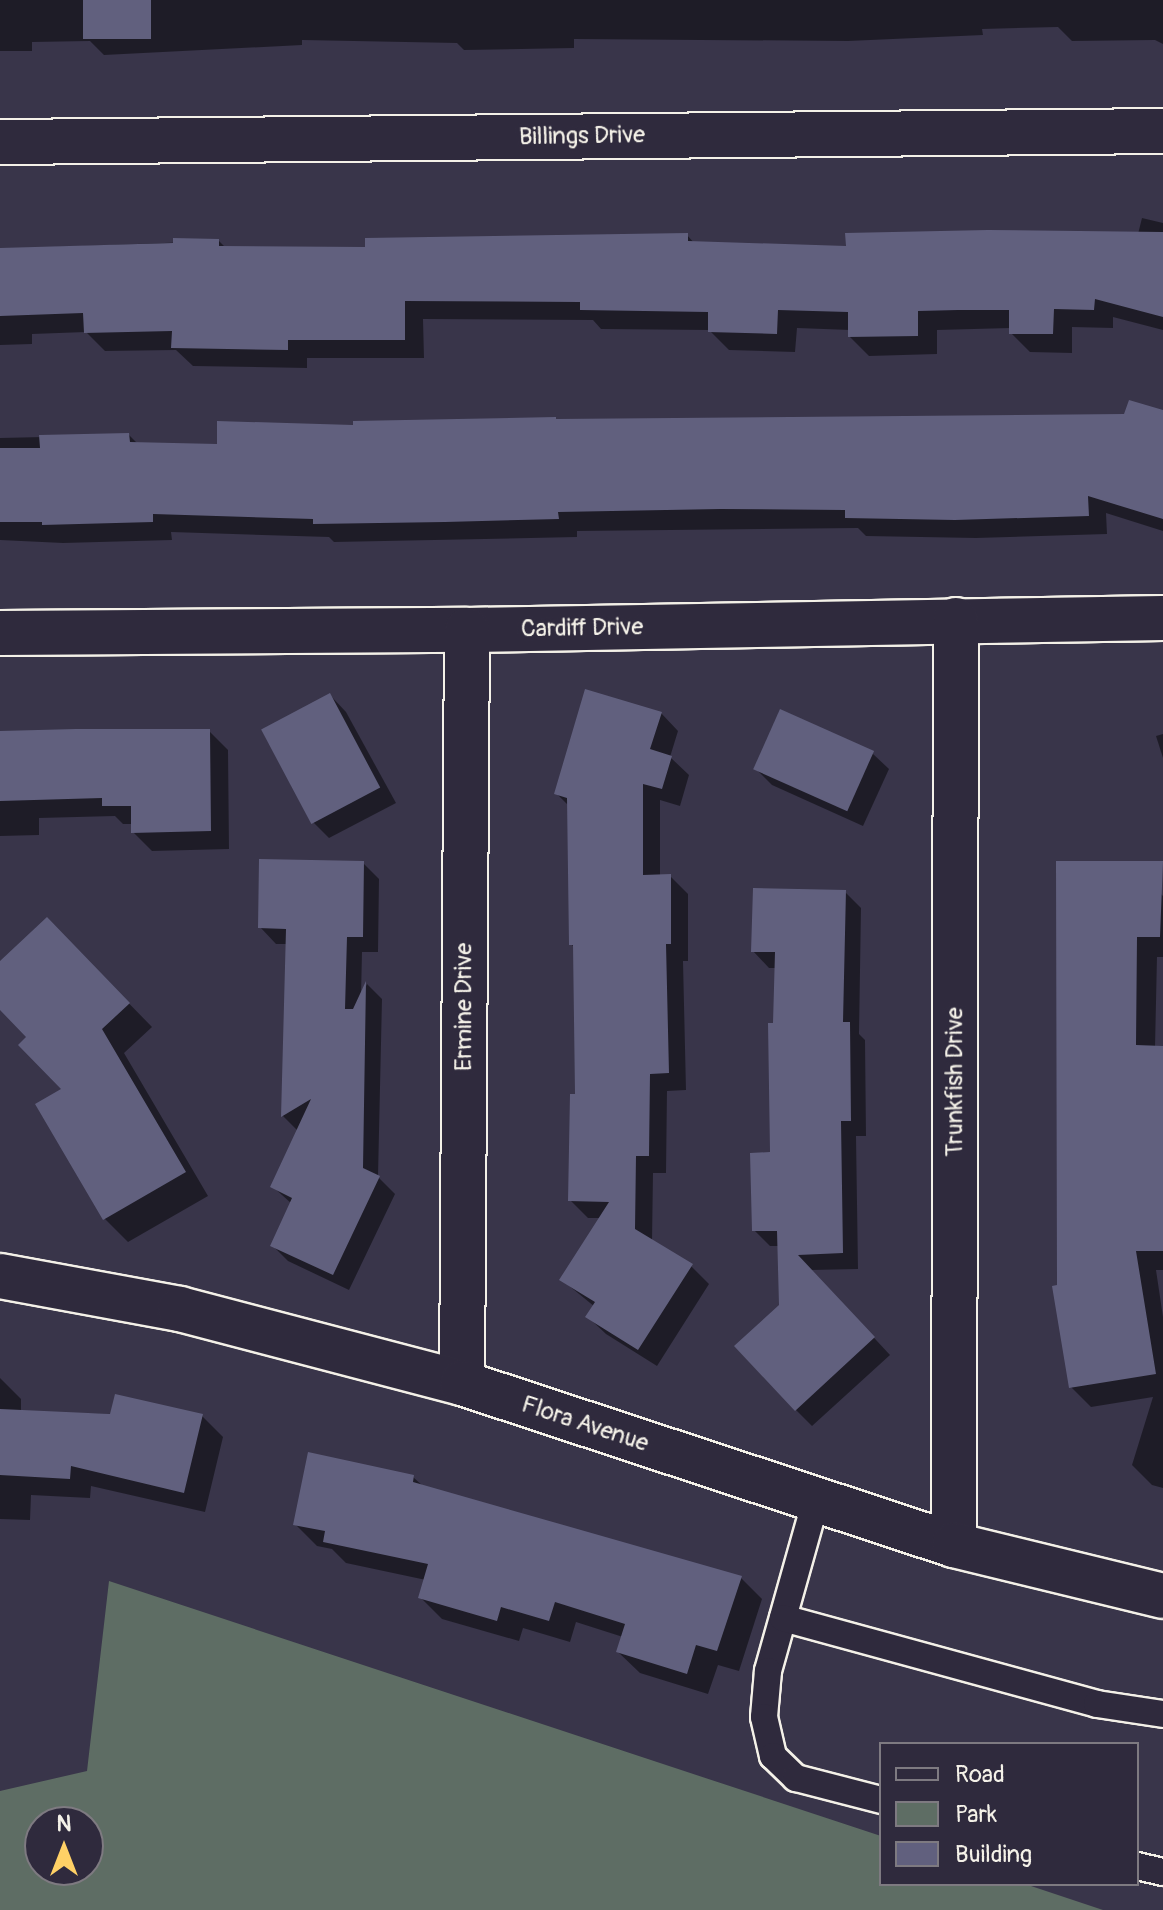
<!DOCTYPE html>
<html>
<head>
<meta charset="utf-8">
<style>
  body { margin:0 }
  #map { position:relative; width:1163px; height:1910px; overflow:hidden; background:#39354a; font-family:Pangolin,sans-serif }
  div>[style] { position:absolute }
  .green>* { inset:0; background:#5e6d64 }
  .shadow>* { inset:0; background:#0007 }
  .building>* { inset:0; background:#61607e; transform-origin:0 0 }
  .roads { filter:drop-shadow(2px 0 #f4f1e8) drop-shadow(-2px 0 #f4f1e8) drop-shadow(0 2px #f4f1e8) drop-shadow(0 -2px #f4f1e8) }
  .service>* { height:26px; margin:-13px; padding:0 13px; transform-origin:13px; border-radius:13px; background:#2f2a3d }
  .minor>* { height:44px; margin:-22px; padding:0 22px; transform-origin:22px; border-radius:22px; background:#2f2a3d }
  .tertiary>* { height:44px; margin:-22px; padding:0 22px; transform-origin:22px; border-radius:22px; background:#2f2a3d }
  span { translate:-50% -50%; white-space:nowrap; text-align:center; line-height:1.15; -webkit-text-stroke:8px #2f2a3d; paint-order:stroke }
  .street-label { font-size:24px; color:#f4f1e8 }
  .legend { position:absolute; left:879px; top:1742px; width:260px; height:144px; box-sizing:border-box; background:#2f2a3d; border:2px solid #7e7a81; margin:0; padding:10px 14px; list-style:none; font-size:24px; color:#f4f1e8 }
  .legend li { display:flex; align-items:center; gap:16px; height:40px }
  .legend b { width:40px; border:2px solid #7e7a81 }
  .north { position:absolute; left:24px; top:1806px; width:80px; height:80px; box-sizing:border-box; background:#2f2a3d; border:2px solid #7e7a81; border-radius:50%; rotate:0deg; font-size:22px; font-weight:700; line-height:32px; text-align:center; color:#f4f1e8 }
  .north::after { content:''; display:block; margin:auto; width:28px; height:36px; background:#ffd166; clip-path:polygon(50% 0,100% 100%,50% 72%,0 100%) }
</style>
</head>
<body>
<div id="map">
  <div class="green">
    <i style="clip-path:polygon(evenodd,109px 1581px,881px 1836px,881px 1884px,1025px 1884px,1103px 1910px,0 1910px,0 1791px,87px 1771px,109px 1581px,40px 1822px,88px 1822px,88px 1870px,40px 1870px,40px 1822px)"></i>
  </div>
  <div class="shadow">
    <i style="clip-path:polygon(0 0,1163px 0,1163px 44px,1155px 40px,1072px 41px,1058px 27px,982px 29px,983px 35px,848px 41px,574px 39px,574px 48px,464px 50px,457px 43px,302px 40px,302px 45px,104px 55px,90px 41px,32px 42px,32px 51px,0 51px)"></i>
    <i style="clip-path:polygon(1142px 218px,1163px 223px,1163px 330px,1113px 317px,1113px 328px,1072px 327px,1072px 353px,1030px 352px,1011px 333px,1011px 328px,937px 330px,937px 354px,869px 356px,850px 337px,850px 330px,797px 328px,795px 352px,729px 350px,709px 330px,601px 329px,593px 320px,423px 319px,424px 358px,307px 358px,307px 368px,193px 366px,176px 350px,105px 351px,86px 332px,32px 334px,32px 344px,0 345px,0 249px,219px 241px,226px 248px,367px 249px,687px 235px,695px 244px,848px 248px,1138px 234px)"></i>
    <i style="clip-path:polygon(1163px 412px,1163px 531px,1106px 513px,1107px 534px,976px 538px,866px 536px,858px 528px,577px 531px,577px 537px,334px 542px,329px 537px,171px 532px,172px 540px,63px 543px,0 540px,0 438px,129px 435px,138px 444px,219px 446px,355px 427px,1126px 416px)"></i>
    <i style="clip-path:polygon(330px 695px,346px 712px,396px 803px,329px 838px,313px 822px)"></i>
    <i style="clip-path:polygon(661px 713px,678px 731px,670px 757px,689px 775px,680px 806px,660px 800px,660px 876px,670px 876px,688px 894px,688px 961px,683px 961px,686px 1090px,667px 1091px,666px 1173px,653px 1173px,652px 1242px,691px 1266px,709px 1284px,657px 1366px,606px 1334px,588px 1317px,595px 1307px,562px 1280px,601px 1218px,588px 1218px,570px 1200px,578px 1096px,575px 948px,571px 944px,569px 806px,556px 793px)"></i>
    <i style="clip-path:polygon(209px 731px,228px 750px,229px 849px,152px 851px,133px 832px,133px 824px,123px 824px,115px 816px,39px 818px,39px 835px,0 836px,0 733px)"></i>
    <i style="clip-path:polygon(1163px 734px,1163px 758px,1156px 736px)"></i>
    <i style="clip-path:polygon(872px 753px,889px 769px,863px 826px,772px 785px,756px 769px)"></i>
    <i style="clip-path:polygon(363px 863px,379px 879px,378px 952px,362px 952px,361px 997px,367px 984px,382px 999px,378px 1177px,395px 1194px,349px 1290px,288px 1261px,272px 1245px,292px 1204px,272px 1186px,298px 1131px,283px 1116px,288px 944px,276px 944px,260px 927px)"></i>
    <i style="clip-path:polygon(1058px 863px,1158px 891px,1163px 896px,1163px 957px,1157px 957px,1155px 1048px,1163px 1049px,1163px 1270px,1156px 1270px,1163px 1317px,1163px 1488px,1152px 1485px,1132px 1465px,1153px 1397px,1091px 1407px,1071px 1387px,1059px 1287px)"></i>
    <i style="clip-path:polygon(845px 892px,861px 908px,859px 1034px,865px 1040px,866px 1136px,856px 1136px,858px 1269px,811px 1270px,890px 1355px,812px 1426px,796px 1410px,781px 1306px,779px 1246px,770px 1246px,754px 1230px,772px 1154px,776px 968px,769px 968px,753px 951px)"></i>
    <i style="clip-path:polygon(70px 943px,152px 1027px,124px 1053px,208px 1196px,128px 1242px,105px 1219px,64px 1089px,29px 1037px,0 1007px,0 964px)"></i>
    <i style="clip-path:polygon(0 1378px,21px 1399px,21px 1412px,202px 1416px,223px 1437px,205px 1512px,91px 1486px,90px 1498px,31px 1495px,30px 1520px,0 1519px)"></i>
    <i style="clip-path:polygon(413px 1477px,424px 1487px,740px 1577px,762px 1599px,739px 1671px,718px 1665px,708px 1694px,640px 1673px,618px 1652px,623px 1637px,576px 1622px,570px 1642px,523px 1628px,519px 1641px,442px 1619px,421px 1598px,426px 1580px,346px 1563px,332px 1549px,317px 1546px,295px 1524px)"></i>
  </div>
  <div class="building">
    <i style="left:83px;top:0;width:68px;height:39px"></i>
    <i style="clip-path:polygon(988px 230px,1163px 232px,1163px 317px,1095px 299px,1094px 310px,1054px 309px,1053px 334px,1009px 334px,1009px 310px,958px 310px,918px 311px,918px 336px,848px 337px,848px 312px,778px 310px,777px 334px,708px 332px,708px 312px,580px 310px,580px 302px,405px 301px,405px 340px,288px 340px,288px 350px,171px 348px,172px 331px,84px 333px,83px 313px,0 316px,0 248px,173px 243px,173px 238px,219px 239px,219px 246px,365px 247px,365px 238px,688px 233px,688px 241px,846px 246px,845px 233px)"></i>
    <i style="clip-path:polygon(1129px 400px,1163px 410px,1163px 519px,1088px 496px,1089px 516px,955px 520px,845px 518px,845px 510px,720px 509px,558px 512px,559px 519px,445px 522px,313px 524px,313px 519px,153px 514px,153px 522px,42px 525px,42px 522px,0 522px,0 448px,40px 448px,39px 435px,129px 433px,130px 442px,217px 444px,217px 421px,353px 425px,353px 421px,556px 417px,556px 419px,1124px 414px)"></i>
    <i style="clip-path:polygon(585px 689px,662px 712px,650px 749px,672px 756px,662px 789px,643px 784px,643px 875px,671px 874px,671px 944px,666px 944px,669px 1073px,650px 1074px,649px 1156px,636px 1156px,635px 1229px,693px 1264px,638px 1350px,585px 1317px,595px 1302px,559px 1280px,609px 1202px,568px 1201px,570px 1094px,575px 1094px,573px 945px,569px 945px,567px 798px,554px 794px)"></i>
    <i style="left:330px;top:693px;width:107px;height:78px;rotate:62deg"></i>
    <i style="left:780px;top:709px;width:103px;height:66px;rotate:24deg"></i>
    <i style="clip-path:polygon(76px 729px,210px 729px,211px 831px,131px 833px,131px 806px,102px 806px,102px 798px,0 801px,0 731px)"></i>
    <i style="clip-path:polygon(259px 859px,364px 861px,363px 937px,347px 937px,345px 1009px,353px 1009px,366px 981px,363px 1168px,380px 1176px,333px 1275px,270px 1246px,292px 1198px,270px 1187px,311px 1099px,281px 1117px,286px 929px,258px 928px)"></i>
    <i style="clip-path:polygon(1056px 861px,1163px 861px,1160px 937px,1137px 937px,1136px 1045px,1163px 1046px,1163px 1251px,1136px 1251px,1156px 1374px,1069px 1388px,1052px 1286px,1057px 1285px)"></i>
    <i style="clip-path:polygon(753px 888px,846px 890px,843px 1022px,850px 1022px,851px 1121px,841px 1121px,843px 1253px,798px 1255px,875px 1337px,795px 1411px,734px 1346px,779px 1305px,777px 1231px,752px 1231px,750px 1153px,770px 1152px,768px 1023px,773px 1023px,775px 952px,751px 952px)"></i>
    <i style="clip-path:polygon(47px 917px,130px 1003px,102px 1029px,186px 1172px,103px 1220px,35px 1104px,61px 1089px,18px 1045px,26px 1037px,0 1010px,0 961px)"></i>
    <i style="clip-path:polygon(115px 1394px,203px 1414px,184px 1493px,71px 1466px,70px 1479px,0 1475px,0 1409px,110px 1414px)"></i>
    <i style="clip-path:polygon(308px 1452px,414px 1475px,413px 1482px,742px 1576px,717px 1651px,696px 1645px,687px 1674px,616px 1652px,625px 1624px,555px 1602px,549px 1621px,501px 1607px,497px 1621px,418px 1598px,428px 1564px,323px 1542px,325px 1531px,293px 1525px)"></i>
  </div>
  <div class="roads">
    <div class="service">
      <i style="left:816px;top:1500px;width:178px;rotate:105.7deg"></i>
      <i style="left:768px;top:1671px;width:46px;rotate:95deg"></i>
      <i style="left:764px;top:1717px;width:40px;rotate:77deg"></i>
      <i style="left:773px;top:1756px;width:32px;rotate:44deg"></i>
      <i style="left:796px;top:1778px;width:88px;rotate:14.5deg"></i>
      <i style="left:783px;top:1618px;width:326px;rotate:15.3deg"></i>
      <i style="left:1097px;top:1704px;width:67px;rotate:8.6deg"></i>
      <i style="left:1137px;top:1866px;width:27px;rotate:13deg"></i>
    </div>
    <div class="minor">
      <i style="left:0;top:142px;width:1163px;rotate:-0.54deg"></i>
      <i style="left:0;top:633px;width:467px;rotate:-0.4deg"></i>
      <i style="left:467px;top:630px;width:696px;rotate:-0.99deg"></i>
      <i style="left:462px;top:1383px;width:753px;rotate:-89.62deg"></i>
      <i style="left:954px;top:1545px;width:925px;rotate:-89.88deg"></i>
    </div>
    <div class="tertiary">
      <i style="left:0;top:1276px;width:183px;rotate:10.4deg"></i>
      <i style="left:180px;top:1309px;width:292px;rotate:14.7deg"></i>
      <i style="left:462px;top:1383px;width:518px;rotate:18.23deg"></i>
      <i style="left:954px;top:1545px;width:215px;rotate:13.7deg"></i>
    </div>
  </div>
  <div class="street-label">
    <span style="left:582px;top:136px;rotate:-1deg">Billings Drive</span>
    <span style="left:582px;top:628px;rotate:-1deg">Cardiff Drive</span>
    <span style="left:464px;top:1007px;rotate:-90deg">Ermine Drive</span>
    <span style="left:955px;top:1082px;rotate:-90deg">Trunkfish Drive</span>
    <span style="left:585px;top:1424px;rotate:18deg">Flora Avenue</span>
  </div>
  <ul class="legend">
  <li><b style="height:10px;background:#2f2a3d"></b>Road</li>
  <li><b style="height:22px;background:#5e6d64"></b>Park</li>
  <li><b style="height:22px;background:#61607e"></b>Building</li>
  </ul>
  <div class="north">N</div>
</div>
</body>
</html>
